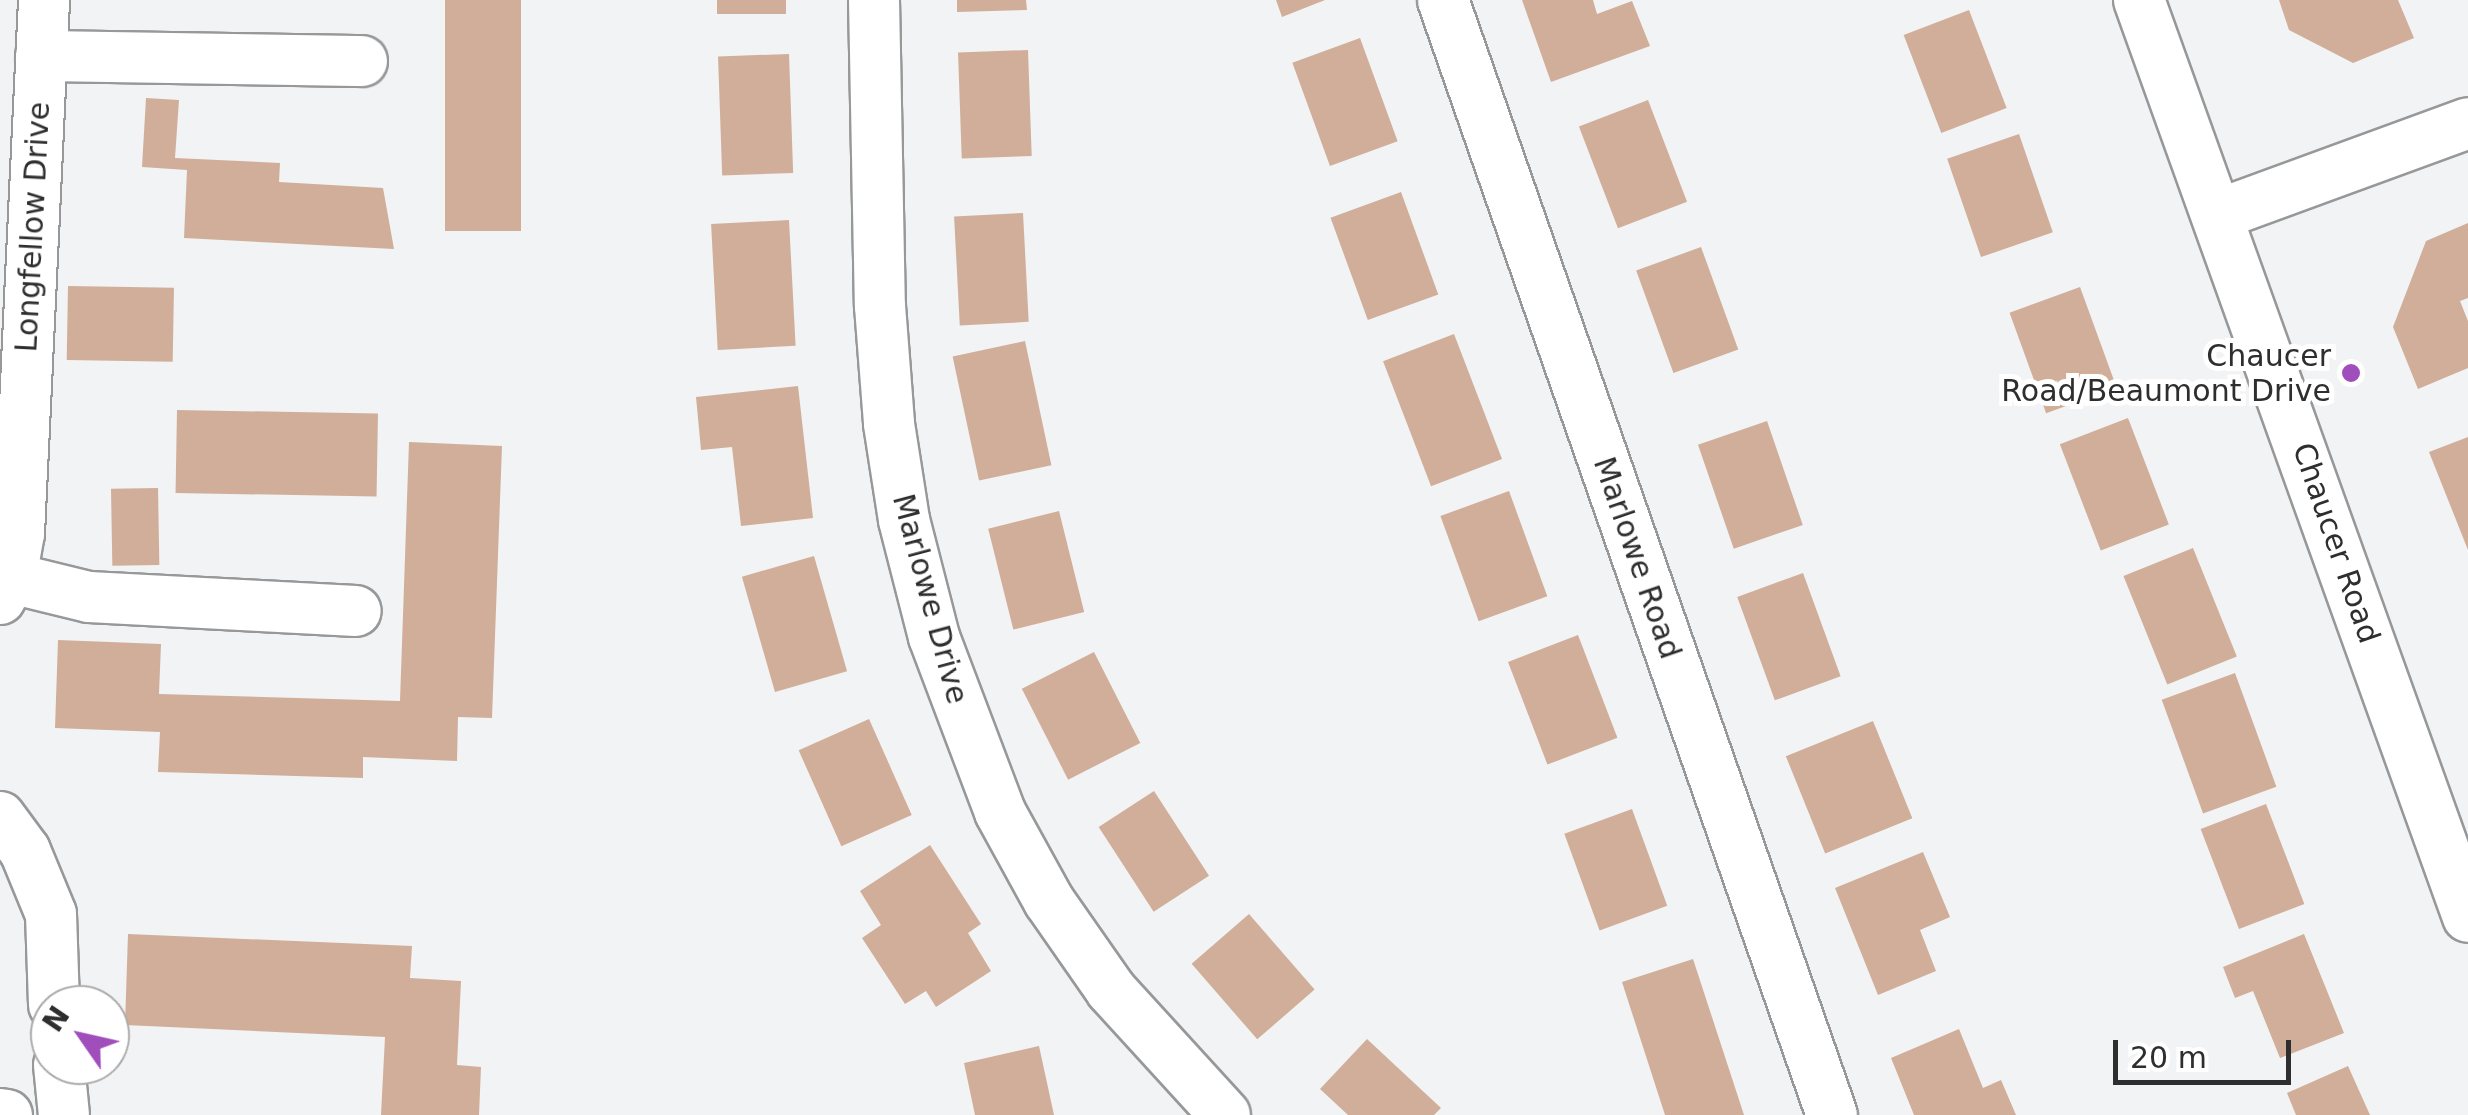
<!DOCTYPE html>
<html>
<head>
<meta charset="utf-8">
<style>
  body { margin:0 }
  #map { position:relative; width:2468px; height:1115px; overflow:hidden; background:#f2f3f4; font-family:"DejaVu Sans",sans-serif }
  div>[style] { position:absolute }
  .building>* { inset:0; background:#d1ae99; transform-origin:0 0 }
  .roads { filter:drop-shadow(2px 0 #979899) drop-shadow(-2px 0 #979899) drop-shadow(0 2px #979899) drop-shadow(0 -2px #979899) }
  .street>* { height:50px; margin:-25px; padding:0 25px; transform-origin:25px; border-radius:25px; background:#fff }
  .dots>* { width:28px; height:28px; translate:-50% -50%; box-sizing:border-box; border:5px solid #fff; border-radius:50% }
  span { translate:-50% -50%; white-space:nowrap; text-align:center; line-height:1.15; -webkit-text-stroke:10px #fff; paint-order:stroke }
  .street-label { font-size:30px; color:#2e2e2e }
  .poi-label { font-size:30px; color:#2e2e2e }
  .right { translate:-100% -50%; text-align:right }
  .north { position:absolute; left:30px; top:985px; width:100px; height:100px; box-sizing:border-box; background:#fff; border:2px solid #ababab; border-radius:50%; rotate:304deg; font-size:28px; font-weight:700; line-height:40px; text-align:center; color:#2e2e2e }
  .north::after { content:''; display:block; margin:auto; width:35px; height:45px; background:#a14ebd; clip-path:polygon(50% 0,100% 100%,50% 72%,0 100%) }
  .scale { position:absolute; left:2113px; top:1040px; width:178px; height:45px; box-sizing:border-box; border:5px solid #2e2e2e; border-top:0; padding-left:12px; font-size:30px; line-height:35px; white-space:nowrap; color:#2e2e2e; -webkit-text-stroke:8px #fff; paint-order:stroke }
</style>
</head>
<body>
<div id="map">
  <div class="building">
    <i style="left:445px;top:0;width:76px;height:231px"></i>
    <i style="left:717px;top:0;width:69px;height:14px"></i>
    <i style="clip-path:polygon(957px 0,1026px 0,1027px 10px,957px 12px)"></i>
    <i style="clip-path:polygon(1276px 0,1325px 0,1282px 17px)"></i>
    <i style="clip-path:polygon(1522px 0,1593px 0,1597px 14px,1632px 1px,1650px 46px,1551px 82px)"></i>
    <i style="clip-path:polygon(2279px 0,2398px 0,2414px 38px,2353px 63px,2289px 30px)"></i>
    <i style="left:1969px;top:10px;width:105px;height:70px;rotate:69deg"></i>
    <i style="left:1360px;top:38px;width:110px;height:72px;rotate:70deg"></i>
    <i style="left:1028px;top:50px;width:106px;height:70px;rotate:88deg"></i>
    <i style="left:789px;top:54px;width:119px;height:71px;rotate:88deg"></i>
    <i style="clip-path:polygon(146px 98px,179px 100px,175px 158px,280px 163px,279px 182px,383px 188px,394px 249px,184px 238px,187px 170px,142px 167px)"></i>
    <i style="left:1648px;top:100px;width:109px;height:74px;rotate:69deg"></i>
    <i style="left:2019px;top:134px;width:104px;height:76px;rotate:71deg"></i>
    <i style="left:1401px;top:192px;width:109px;height:75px;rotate:70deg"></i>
    <i style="left:1023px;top:213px;width:109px;height:69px;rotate:87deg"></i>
    <i style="left:789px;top:220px;width:126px;height:78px;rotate:87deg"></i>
    <i style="clip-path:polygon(2468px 223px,2468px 298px,2460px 301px,2468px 321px,2468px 368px,2418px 389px,2393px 327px,2426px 241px)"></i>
    <i style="left:1701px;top:247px;width:109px;height:69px;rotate:70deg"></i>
    <i style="left:68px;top:286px;width:106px;height:74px;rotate:1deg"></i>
    <i style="left:2080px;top:287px;width:107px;height:75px;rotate:70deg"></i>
    <i style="left:1454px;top:334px;width:134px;height:76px;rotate:69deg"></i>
    <i style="left:1025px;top:341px;width:127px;height:74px;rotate:78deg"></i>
    <i style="clip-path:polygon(798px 386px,813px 518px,741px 526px,732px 447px,701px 450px,696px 397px)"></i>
    <i style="left:177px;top:410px;width:201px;height:83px;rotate:1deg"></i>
    <i style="left:2128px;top:418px;width:114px;height:73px;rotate:69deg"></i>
    <i style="left:1767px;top:421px;width:110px;height:73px;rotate:71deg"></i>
    <i style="clip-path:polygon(2468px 437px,2468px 550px,2429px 452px)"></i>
    <i style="clip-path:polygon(409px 442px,502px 446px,492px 718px,458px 717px,457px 761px,363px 757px,363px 778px,158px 772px,160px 732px,55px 728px,58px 640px,161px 644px,159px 694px,400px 701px)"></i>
    <i style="left:158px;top:488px;width:77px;height:47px;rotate:89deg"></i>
    <i style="left:1509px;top:491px;width:112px;height:73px;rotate:70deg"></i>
    <i style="left:1059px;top:511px;width:104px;height:73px;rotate:76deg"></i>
    <i style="left:2193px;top:548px;width:117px;height:75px;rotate:68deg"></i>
    <i style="left:814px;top:556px;width:120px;height:75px;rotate:74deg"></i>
    <i style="left:1803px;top:573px;width:110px;height:70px;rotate:70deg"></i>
    <i style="left:1578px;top:635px;width:110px;height:75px;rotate:69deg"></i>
    <i style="left:1094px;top:652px;width:102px;height:81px;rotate:63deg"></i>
    <i style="left:2235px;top:673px;width:121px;height:78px;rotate:70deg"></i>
    <i style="left:869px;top:719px;width:105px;height:77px;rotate:66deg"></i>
    <i style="left:1873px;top:721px;width:105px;height:94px;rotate:68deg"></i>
    <i style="left:1154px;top:791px;width:101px;height:66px;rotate:57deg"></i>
    <i style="left:2266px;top:804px;width:107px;height:70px;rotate:69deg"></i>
    <i style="left:1632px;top:809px;width:103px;height:72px;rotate:70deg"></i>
    <i style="clip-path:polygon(930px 845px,981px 924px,968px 933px,991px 971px,936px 1007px,926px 991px,905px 1004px,862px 938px,881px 925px,860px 891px)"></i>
    <i style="clip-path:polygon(1923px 852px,1950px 917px,1920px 930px,1936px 971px,1878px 995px,1835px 888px)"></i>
    <i style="left:1249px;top:914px;width:100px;height:76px;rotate:49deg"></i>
    <i style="clip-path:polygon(128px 934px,412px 946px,410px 978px,461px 981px,457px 1065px,481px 1067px,479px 1115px,381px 1115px,385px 1037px,125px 1025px)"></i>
    <i style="clip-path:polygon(2304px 934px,2344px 1033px,2280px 1058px,2253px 991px,2235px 998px,2223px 967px)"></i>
    <i style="clip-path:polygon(1693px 959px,1744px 1115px,1665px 1115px,1622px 982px)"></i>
    <i style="clip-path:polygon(1959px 1029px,1983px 1088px,2001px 1080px,2016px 1115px,1914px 1115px,1891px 1058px)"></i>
    <i style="clip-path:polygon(1367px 1039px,1441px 1108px,1434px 1115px,1348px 1115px,1320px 1089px)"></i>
    <i style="clip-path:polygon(1039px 1046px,1054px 1115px,975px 1115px,964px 1063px)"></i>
    <i style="clip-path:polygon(2348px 1066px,2370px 1115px,2296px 1115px,2287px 1093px)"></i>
  </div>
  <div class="roads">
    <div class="street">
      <i style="left:874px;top:0;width:306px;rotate:88.9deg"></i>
      <i style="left:880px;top:306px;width:118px;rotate:85.6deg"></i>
      <i style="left:889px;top:424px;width:97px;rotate:81.1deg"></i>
      <i style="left:904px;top:520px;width:121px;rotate:75.6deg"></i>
      <i style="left:934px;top:637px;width:187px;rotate:69.3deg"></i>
      <i style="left:1000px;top:812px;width:102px;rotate:61.2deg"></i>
      <i style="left:1049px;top:901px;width:108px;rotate:55.1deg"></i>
      <i style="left:1111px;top:990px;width:169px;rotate:47.6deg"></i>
      <i style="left:1443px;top:0;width:1181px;rotate:70.77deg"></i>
      <i style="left:2139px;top:0;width:974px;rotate:70.26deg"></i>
      <i style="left:41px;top:56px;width:321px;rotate:0.9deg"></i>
      <i style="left:2220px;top:214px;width:264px;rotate:-20.1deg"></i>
      <i style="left:11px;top:578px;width:80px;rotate:13.7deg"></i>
      <i style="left:89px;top:597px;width:267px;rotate:3deg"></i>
      <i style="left:0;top:599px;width:24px;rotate:-62deg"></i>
      <i style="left:11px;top:578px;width:46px;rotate:-79.9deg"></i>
      <i style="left:19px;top:533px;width:534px;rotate:-87.31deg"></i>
      <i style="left:0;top:817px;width:42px;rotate:53.7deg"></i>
      <i style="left:25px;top:851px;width:68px;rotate:67.6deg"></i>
      <i style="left:51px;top:914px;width:91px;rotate:88.1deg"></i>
      <i style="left:59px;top:1065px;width:50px;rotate:84.3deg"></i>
      <i style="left:0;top:1114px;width:7px;rotate:8deg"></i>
    </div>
  </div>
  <div class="dots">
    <i style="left:2351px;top:373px;background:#a14ebd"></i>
  </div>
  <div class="street-label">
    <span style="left:33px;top:227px;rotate:-87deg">Longfellow Drive</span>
    <span style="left:2336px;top:543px;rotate:71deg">Chaucer Road</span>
    <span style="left:1637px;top:558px;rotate:71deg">Marlowe Road</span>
    <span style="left:930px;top:599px;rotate:75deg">Marlowe Drive</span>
  </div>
  <div class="poi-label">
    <span class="right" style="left:2331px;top:373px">Chaucer<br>Road/Beaumont Drive</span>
  </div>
  <div class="north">N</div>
  <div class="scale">20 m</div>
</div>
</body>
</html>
